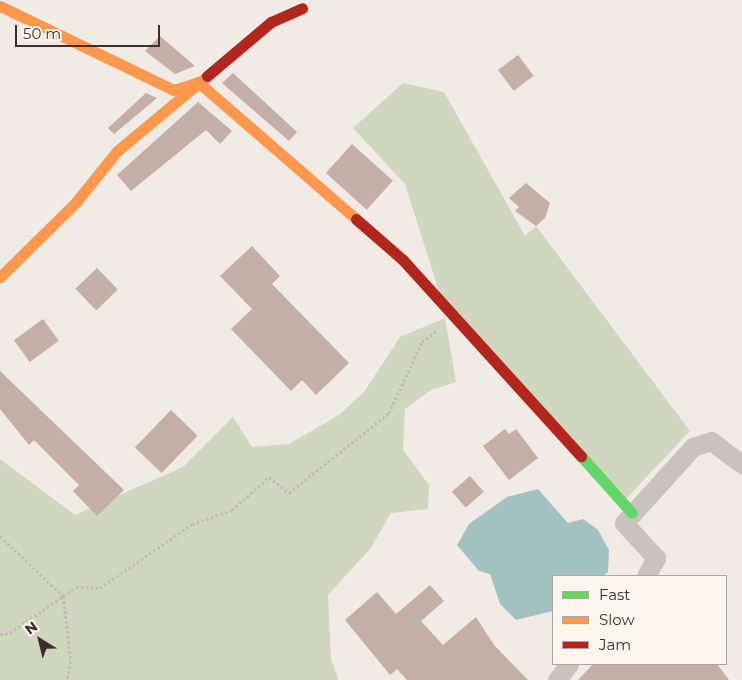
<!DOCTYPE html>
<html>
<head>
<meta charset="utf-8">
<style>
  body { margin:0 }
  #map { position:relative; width:742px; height:680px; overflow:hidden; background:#f0ebe5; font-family:Montserrat,sans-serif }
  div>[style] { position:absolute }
  .green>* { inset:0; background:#d1d6bf }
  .water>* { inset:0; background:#a1c2c1 }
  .building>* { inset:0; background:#c3afa7; transform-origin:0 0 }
  .path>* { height:3px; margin-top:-1.5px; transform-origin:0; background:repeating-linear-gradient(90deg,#c2bbb6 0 2.5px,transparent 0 5px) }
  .street>* { height:19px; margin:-9.5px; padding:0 9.5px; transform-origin:9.5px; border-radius:9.5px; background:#c9c3be }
  .fast>* { height:11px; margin:-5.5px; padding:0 5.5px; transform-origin:5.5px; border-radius:5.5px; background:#63d668 }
  .slow>* { height:11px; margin:-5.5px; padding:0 5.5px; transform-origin:5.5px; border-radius:5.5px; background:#ff974d }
  .jam>* { height:11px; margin:-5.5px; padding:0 5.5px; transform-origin:5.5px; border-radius:5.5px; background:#b3261e }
  span { translate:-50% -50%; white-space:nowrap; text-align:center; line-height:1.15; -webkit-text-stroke:4px #fbf5ee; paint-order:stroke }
  .legend { position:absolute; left:552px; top:575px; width:175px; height:90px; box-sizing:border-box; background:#fbf5ee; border:1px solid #aea6a0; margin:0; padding:6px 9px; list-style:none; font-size:15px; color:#3b302b }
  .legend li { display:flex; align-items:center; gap:10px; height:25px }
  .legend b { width:25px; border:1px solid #aea6a0 }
  .north { position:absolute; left:15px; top:615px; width:50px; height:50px; -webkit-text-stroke:4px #fbf5ee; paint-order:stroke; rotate:324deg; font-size:14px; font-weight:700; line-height:20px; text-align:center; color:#3b302b }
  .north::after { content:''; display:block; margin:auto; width:18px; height:22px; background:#3b302b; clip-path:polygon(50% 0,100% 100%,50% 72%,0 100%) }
  .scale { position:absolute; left:15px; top:25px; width:145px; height:22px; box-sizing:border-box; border:2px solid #3b302b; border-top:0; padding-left:6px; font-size:15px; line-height:18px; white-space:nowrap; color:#3b302b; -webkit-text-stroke:4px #fbf5ee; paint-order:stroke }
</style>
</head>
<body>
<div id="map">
  <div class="green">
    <i style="clip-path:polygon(403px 83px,444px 92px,525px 236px,536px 226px,690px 431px,623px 502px,444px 307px,405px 184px,353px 128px)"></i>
    <i style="clip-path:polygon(445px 318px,456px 382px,431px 390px,405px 409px,403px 450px,429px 485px,428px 509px,391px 513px,370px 549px,328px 595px,331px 660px,339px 680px,0 680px,0 459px,75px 515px,183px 467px,233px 417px,252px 447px,289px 444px,339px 415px,364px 392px,400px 337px)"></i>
  </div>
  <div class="water">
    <i style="clip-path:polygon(538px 489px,568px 523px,583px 519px,598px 530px,609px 550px,608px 572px,603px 576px,553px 576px,553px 611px,516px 620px,500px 604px,490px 574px,479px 571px,457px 545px,469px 524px,507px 497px)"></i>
  </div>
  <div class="building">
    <i style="clip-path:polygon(160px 36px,195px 66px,175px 74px,145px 51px)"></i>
    <i style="left:518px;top:55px;width:26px;height:25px;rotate:53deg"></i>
    <i style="clip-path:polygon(233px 73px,297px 132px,289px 141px,222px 83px)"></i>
    <i style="clip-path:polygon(146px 93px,157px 98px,114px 134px,108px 128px)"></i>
    <i style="clip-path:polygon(198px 102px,232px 131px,220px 144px,206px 130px,131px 191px,117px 175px)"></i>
    <i style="left:352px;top:144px;width:55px;height:39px;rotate:42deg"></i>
    <i style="clip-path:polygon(526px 183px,550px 203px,545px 218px,536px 226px,515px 211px,519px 207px,509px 198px)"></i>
    <i style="clip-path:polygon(252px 246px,280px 276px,272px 284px,349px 363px,316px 395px,302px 380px,291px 391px,231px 329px,252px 309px,220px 276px)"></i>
    <i style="left:97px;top:268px;width:30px;height:30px;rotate:46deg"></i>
    <i style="left:43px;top:319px;width:27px;height:36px;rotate:54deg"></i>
    <i style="clip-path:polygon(0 371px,124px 490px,97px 516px,73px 491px,79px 485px,34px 440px,29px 445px,0 409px)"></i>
    <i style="left:171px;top:410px;width:37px;height:52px;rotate:44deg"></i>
    <i style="clip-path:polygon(505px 429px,509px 434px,516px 429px,538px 458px,509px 480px,483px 446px)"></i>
    <i style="left:470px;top:476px;width:21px;height:24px;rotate:49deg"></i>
    <i style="clip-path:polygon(430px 585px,444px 601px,421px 621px,443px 645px,476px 617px,494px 645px,528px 680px,407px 680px,397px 669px,390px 675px,345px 620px,377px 592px,396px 614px)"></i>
    <i style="clip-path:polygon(593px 664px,717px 664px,729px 680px,578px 680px)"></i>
  </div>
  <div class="path">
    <i style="left:0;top:536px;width:87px;rotate:43.6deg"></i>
    <i style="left:63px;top:596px;width:65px;rotate:83deg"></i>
    <i style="left:71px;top:661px;width:19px;rotate:102deg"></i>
    <i style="left:0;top:634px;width:10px;rotate:-6deg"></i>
    <i style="left:10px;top:633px;width:80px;rotate:-34.9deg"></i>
    <i style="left:76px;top:587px;width:24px;rotate:2deg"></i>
    <i style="left:100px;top:588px;width:112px;rotate:-34.8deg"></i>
    <i style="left:192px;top:524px;width:42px;rotate:-19.3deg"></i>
    <i style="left:232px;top:510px;width:50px;rotate:-41.7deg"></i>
    <i style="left:269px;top:477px;width:26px;rotate:39deg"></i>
    <i style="left:289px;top:493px;width:128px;rotate:-38.7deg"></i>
    <i style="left:389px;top:413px;width:78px;rotate:-65.1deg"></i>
    <i style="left:422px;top:342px;width:20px;rotate:-37deg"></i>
  </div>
  <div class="street">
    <i style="left:646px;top:576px;width:21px;rotate:-61deg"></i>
    <i style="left:656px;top:558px;width:47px;rotate:-132.4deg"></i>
    <i style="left:624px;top:523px;width:103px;rotate:-47.8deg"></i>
    <i style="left:693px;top:447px;width:19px;rotate:-18deg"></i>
    <i style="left:711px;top:441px;width:39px;rotate:37deg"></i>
    <i style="left:557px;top:680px;width:20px;rotate:-53deg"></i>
  </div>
  <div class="fast">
    <i style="left:581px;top:456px;width:76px;rotate:48.2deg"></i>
  </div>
  <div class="slow">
    <i style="left:0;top:6px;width:193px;rotate:25.8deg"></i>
    <i style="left:174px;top:90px;width:25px;rotate:-18deg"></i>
    <i style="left:198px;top:82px;width:209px;rotate:40.9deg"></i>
    <i style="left:0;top:277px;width:107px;rotate:-44.6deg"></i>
    <i style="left:76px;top:202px;width:65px;rotate:-51.2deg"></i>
    <i style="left:117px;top:151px;width:117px;rotate:-39.8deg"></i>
  </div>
  <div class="jam">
    <i style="left:207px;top:76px;width:84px;rotate:-40.2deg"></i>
    <i style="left:271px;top:22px;width:34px;rotate:-24deg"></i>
    <i style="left:356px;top:219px;width:62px;rotate:41.1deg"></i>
    <i style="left:403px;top:260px;width:265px;rotate:47.8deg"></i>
  </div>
  <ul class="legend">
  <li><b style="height:6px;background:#63d668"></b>Fast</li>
  <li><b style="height:6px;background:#ff974d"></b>Slow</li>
  <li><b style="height:6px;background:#b3261e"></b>Jam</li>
  </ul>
  <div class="north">N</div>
  <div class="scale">50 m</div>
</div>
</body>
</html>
